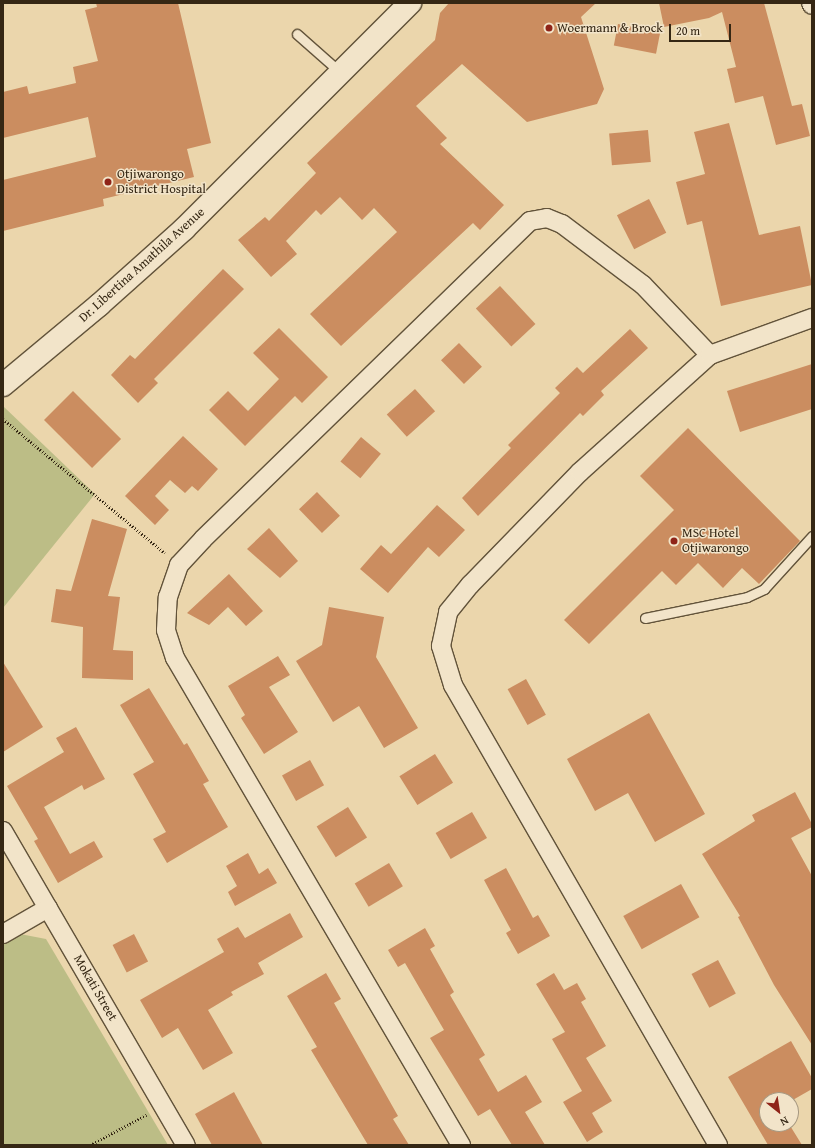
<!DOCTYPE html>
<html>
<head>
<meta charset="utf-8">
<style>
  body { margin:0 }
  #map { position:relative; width:815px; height:1148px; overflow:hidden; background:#ebd6ac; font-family:"Gentium Book Plus",serif }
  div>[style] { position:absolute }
  .green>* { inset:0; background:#bcbd86 }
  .building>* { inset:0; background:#cb8d60; transform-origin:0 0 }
  .path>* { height:2.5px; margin-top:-1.25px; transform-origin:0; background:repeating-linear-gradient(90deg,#352714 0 1px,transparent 0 3px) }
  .roads { filter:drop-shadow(1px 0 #62533a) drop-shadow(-1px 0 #62533a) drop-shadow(0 1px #62533a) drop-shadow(0 -1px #62533a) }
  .service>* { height:9px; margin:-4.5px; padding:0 4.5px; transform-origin:4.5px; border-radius:4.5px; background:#f2e4c9 }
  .minor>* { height:18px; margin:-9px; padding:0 9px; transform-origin:9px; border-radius:9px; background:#f2e4c9 }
  .tertiary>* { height:22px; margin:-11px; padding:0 11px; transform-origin:11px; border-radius:11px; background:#f2e4c9 }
  .dots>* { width:11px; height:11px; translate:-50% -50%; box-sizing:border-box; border:2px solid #f2e4c9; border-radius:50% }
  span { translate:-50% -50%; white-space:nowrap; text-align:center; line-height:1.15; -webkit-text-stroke:3px #f2e4c9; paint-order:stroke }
  .poi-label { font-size:13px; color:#352714 }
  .left { translate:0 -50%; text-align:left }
  .street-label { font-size:13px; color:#352714 }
  .frame { position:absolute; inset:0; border:4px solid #352714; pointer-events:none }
  .north { position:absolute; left:759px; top:1092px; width:40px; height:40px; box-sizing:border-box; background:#f2e4c9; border:1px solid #a69881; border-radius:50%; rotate:150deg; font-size:11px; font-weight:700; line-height:16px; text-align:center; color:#352714 }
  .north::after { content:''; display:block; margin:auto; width:14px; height:18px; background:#8f2418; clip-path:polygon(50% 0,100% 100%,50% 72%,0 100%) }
  .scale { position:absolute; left:669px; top:24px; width:62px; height:18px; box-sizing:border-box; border:2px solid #352714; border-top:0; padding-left:5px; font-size:12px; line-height:14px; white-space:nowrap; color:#352714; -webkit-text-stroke:3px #f2e4c9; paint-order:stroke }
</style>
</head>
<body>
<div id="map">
  <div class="green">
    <i style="clip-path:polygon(4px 407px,95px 494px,3px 608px,3px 408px)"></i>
    <i style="clip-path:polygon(20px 934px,46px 939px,168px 1145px,3px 1145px,3px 944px)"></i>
  </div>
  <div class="building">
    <i style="clip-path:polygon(96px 3px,178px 3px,211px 143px,187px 149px,194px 177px,103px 199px,104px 206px,3px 231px,3px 180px,96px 157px,88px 117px,3px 138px,3px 92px,27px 86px,29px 94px,76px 83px,73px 67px,98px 61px,85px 10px,97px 7px)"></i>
    <i style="clip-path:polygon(449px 3px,596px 3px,581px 17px,604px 89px,597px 104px,527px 122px,462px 64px,416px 106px,447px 138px,440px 144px,504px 205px,480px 230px,473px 223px,341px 346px,310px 314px,397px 232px,374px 208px,362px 220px,340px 197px,321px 215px,316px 210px,286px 241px,297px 254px,271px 277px,238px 240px,265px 217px,269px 221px,316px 173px,307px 163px,435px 40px,440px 13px)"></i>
    <i style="clip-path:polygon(659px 3px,764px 3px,792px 106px,802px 104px,810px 136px,776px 145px,763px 96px,735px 103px,727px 69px,736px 67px,722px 12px,709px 18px,664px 27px)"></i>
    <i style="left:618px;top:24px;width:43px;height:22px;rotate:11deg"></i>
    <i style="clip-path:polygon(729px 123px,759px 235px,800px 226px,812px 285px,721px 306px,702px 221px,687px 225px,676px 182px,705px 174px,694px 132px)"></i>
    <i style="left:648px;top:130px;width:32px;height:39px;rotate:85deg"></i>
    <i style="left:649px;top:199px;width:38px;height:36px;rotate:63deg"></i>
    <i style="clip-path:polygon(223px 269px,244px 289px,154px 379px,158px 383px,138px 403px,111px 375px,130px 355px,135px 359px)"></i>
    <i style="left:500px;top:286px;width:52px;height:33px;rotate:47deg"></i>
    <i style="clip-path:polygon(279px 328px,328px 377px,302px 403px,295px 396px,245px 446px,209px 410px,228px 391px,248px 411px,279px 379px,253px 353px)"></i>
    <i style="clip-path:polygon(630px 329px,648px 348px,601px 391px,604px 395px,583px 416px,580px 413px,478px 516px,462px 498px,511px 448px,508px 445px,560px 393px,555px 388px,577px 367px,583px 373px)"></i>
    <i style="left:459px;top:343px;width:33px;height:25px;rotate:46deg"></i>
    <i style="clip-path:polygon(812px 364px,812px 409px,740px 432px,727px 391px)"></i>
    <i style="left:415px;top:389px;width:30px;height:38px;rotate:48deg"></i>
    <i style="left:73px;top:391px;width:68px;height:41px;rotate:45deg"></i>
    <i style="clip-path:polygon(688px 428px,800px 541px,759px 584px,742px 568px,723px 588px,698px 563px,676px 585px,662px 571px,589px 644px,564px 620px,674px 510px,640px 476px)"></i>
    <i style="clip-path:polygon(183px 436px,218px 469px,198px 491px,192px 486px,185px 493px,170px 480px,155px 496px,169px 510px,155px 525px,125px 496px)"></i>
    <i style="left:361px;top:437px;width:26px;height:32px;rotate:40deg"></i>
    <i style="left:317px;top:492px;width:33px;height:25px;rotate:46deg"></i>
    <i style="clip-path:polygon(437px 505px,465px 530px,439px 557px,428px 547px,388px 593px,360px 569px,381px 545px,391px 554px)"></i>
    <i style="clip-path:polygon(92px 519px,127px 529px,108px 596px,120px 597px,113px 650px,133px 651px,133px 680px,82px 678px,83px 627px,51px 622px,56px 589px,71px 591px)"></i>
    <i style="clip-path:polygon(269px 528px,298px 561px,280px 578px,247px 549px)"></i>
    <i style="clip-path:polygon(229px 574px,263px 611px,246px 626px,228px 607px,209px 625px,187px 613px)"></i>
    <i style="clip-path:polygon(329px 607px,384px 617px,376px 657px,418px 728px,384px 748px,359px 706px,333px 722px,296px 661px,322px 645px)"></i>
    <i style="clip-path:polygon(278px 656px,290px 675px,269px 687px,298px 732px,264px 754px,241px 718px,245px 715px,228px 686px)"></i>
    <i style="clip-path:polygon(3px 662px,43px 727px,3px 752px)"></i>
    <i style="left:526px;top:679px;width:41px;height:21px;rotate:61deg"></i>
    <i style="clip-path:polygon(149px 688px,184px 745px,187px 743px,209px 781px,203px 784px,228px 827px,167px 863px,153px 839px,166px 832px,133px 774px,154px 762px,120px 705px)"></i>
    <i style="clip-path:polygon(649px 713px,705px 814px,655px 842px,628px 793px,595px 811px,567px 759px)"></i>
    <i style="clip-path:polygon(76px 727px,105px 779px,84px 790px,82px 785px,44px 807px,70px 854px,94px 841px,103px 857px,58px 883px,34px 841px,38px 839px,7px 786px,64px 752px,56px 738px)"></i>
    <i style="left:435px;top:754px;width:34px;height:42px;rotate:58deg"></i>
    <i style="left:310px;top:760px;width:29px;height:32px;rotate:61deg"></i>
    <i style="clip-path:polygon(795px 792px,812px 824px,812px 827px,791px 838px,812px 876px,812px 1045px,774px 985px,738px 917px,740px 916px,702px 854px,755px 821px,752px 815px)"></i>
    <i style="left:348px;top:807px;width:36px;height:37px;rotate:58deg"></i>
    <i style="left:472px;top:812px;width:30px;height:42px;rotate:60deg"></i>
    <i style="clip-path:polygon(248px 853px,259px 874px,268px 868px,277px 883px,235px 906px,228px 892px,237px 886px,226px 866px)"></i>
    <i style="left:389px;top:863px;width:27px;height:40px;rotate:59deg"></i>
    <i style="clip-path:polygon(506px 868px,533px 918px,538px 915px,550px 936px,518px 954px,506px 933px,511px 930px,484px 880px)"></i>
    <i style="left:681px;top:884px;width:38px;height:66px;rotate:61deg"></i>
    <i style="clip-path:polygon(290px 913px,303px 937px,258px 963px,264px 974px,231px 992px,233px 995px,208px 1010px,233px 1053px,203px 1070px,178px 1028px,162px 1038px,140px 1000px,224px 952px,217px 939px,238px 927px,245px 938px)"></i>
    <i style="clip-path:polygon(425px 928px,435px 946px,430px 949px,454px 992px,450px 995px,485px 1055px,479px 1059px,498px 1092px,526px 1075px,542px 1102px,525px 1112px,545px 1145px,512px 1145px,490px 1109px,478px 1116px,430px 1038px,444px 1030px,405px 963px,398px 967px,388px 950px)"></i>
    <i style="left:134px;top:934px;width:31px;height:24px;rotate:63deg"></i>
    <i style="left:718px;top:960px;width:38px;height:30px;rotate:62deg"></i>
    <i style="clip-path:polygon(326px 973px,341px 999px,334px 1003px,398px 1116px,393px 1119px,409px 1145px,368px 1145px,311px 1050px,317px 1047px,287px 996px)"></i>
    <i style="clip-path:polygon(554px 973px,564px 990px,577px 983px,586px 999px,581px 1002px,606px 1046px,586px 1058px,612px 1101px,592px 1113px,603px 1132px,587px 1142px,563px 1102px,582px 1091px,552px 1039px,565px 1032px,536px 984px)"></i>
    <i style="clip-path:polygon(791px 1041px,812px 1078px,812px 1089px,791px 1101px,767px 1100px,767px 1124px,789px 1124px,802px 1145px,768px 1145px,728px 1077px)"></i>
    <i style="clip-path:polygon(234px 1092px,263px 1145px,212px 1145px,195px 1114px)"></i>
  </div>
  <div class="path">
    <i style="left:3px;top:419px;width:210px;rotate:39.6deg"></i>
    <i style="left:90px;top:1145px;width:64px;rotate:-28.2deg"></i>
  </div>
  <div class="roads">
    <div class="service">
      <i style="left:297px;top:34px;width:57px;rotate:41.5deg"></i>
      <i style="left:645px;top:618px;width:104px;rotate:-11.6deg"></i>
      <i style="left:747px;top:597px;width:19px;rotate:-25deg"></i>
      <i style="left:764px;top:589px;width:72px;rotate:-47.8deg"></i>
    </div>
    <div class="minor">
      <i style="left:811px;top:3px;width:2px;rotate:63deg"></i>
      <i style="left:3px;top:831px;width:363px;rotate:59.8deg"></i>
      <i style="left:3px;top:934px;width:52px;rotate:-30deg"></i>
      <i style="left:461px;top:1145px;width:565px;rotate:-120.42deg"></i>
      <i style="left:175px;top:658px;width:29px;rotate:-108deg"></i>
      <i style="left:166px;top:630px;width:33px;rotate:-87deg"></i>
      <i style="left:168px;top:597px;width:34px;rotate:-71deg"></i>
      <i style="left:179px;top:565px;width:35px;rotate:-47deg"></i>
      <i style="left:203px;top:539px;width:456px;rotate:-44.2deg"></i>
      <i style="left:530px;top:221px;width:17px;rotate:-10deg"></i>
      <i style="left:547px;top:218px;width:16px;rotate:22deg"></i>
      <i style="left:562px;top:224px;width:101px;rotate:37deg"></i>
      <i style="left:643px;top:285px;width:97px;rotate:46.3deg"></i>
      <i style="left:718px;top:1145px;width:531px;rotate:-119.95deg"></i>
      <i style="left:453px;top:685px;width:41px;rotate:-107.1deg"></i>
      <i style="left:441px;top:646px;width:35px;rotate:-78deg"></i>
      <i style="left:448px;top:612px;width:35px;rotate:-51deg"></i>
      <i style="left:470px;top:585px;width:158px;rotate:-45.8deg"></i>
      <i style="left:580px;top:472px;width:175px;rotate:-42deg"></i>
      <i style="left:710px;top:355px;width:109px;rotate:-19.9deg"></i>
    </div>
    <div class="tertiary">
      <i style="left:3px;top:385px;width:125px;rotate:-39.8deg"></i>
      <i style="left:99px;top:305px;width:114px;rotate:-41.8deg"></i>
      <i style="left:184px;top:229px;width:320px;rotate:-45deg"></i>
    </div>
  </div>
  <div class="dots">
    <i style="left:549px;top:28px;background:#8f2418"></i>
    <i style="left:108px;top:182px;background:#8f2418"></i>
    <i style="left:674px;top:541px;background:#8f2418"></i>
  </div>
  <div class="poi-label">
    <span class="left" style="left:557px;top:28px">Woermann &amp; Brock</span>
    <span class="left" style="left:117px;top:182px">Otjiwarongo<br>District Hospital</span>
    <span class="left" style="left:682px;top:541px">MSC Hotel<br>Otjiwarongo</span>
  </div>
  <div class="street-label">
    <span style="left:142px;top:265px;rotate:-42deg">Dr. Libertina Amathila Avenue</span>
    <span style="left:95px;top:988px;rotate:60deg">Mokati Street</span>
  </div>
  <div class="frame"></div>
  <div class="north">N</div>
  <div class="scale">20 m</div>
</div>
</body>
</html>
